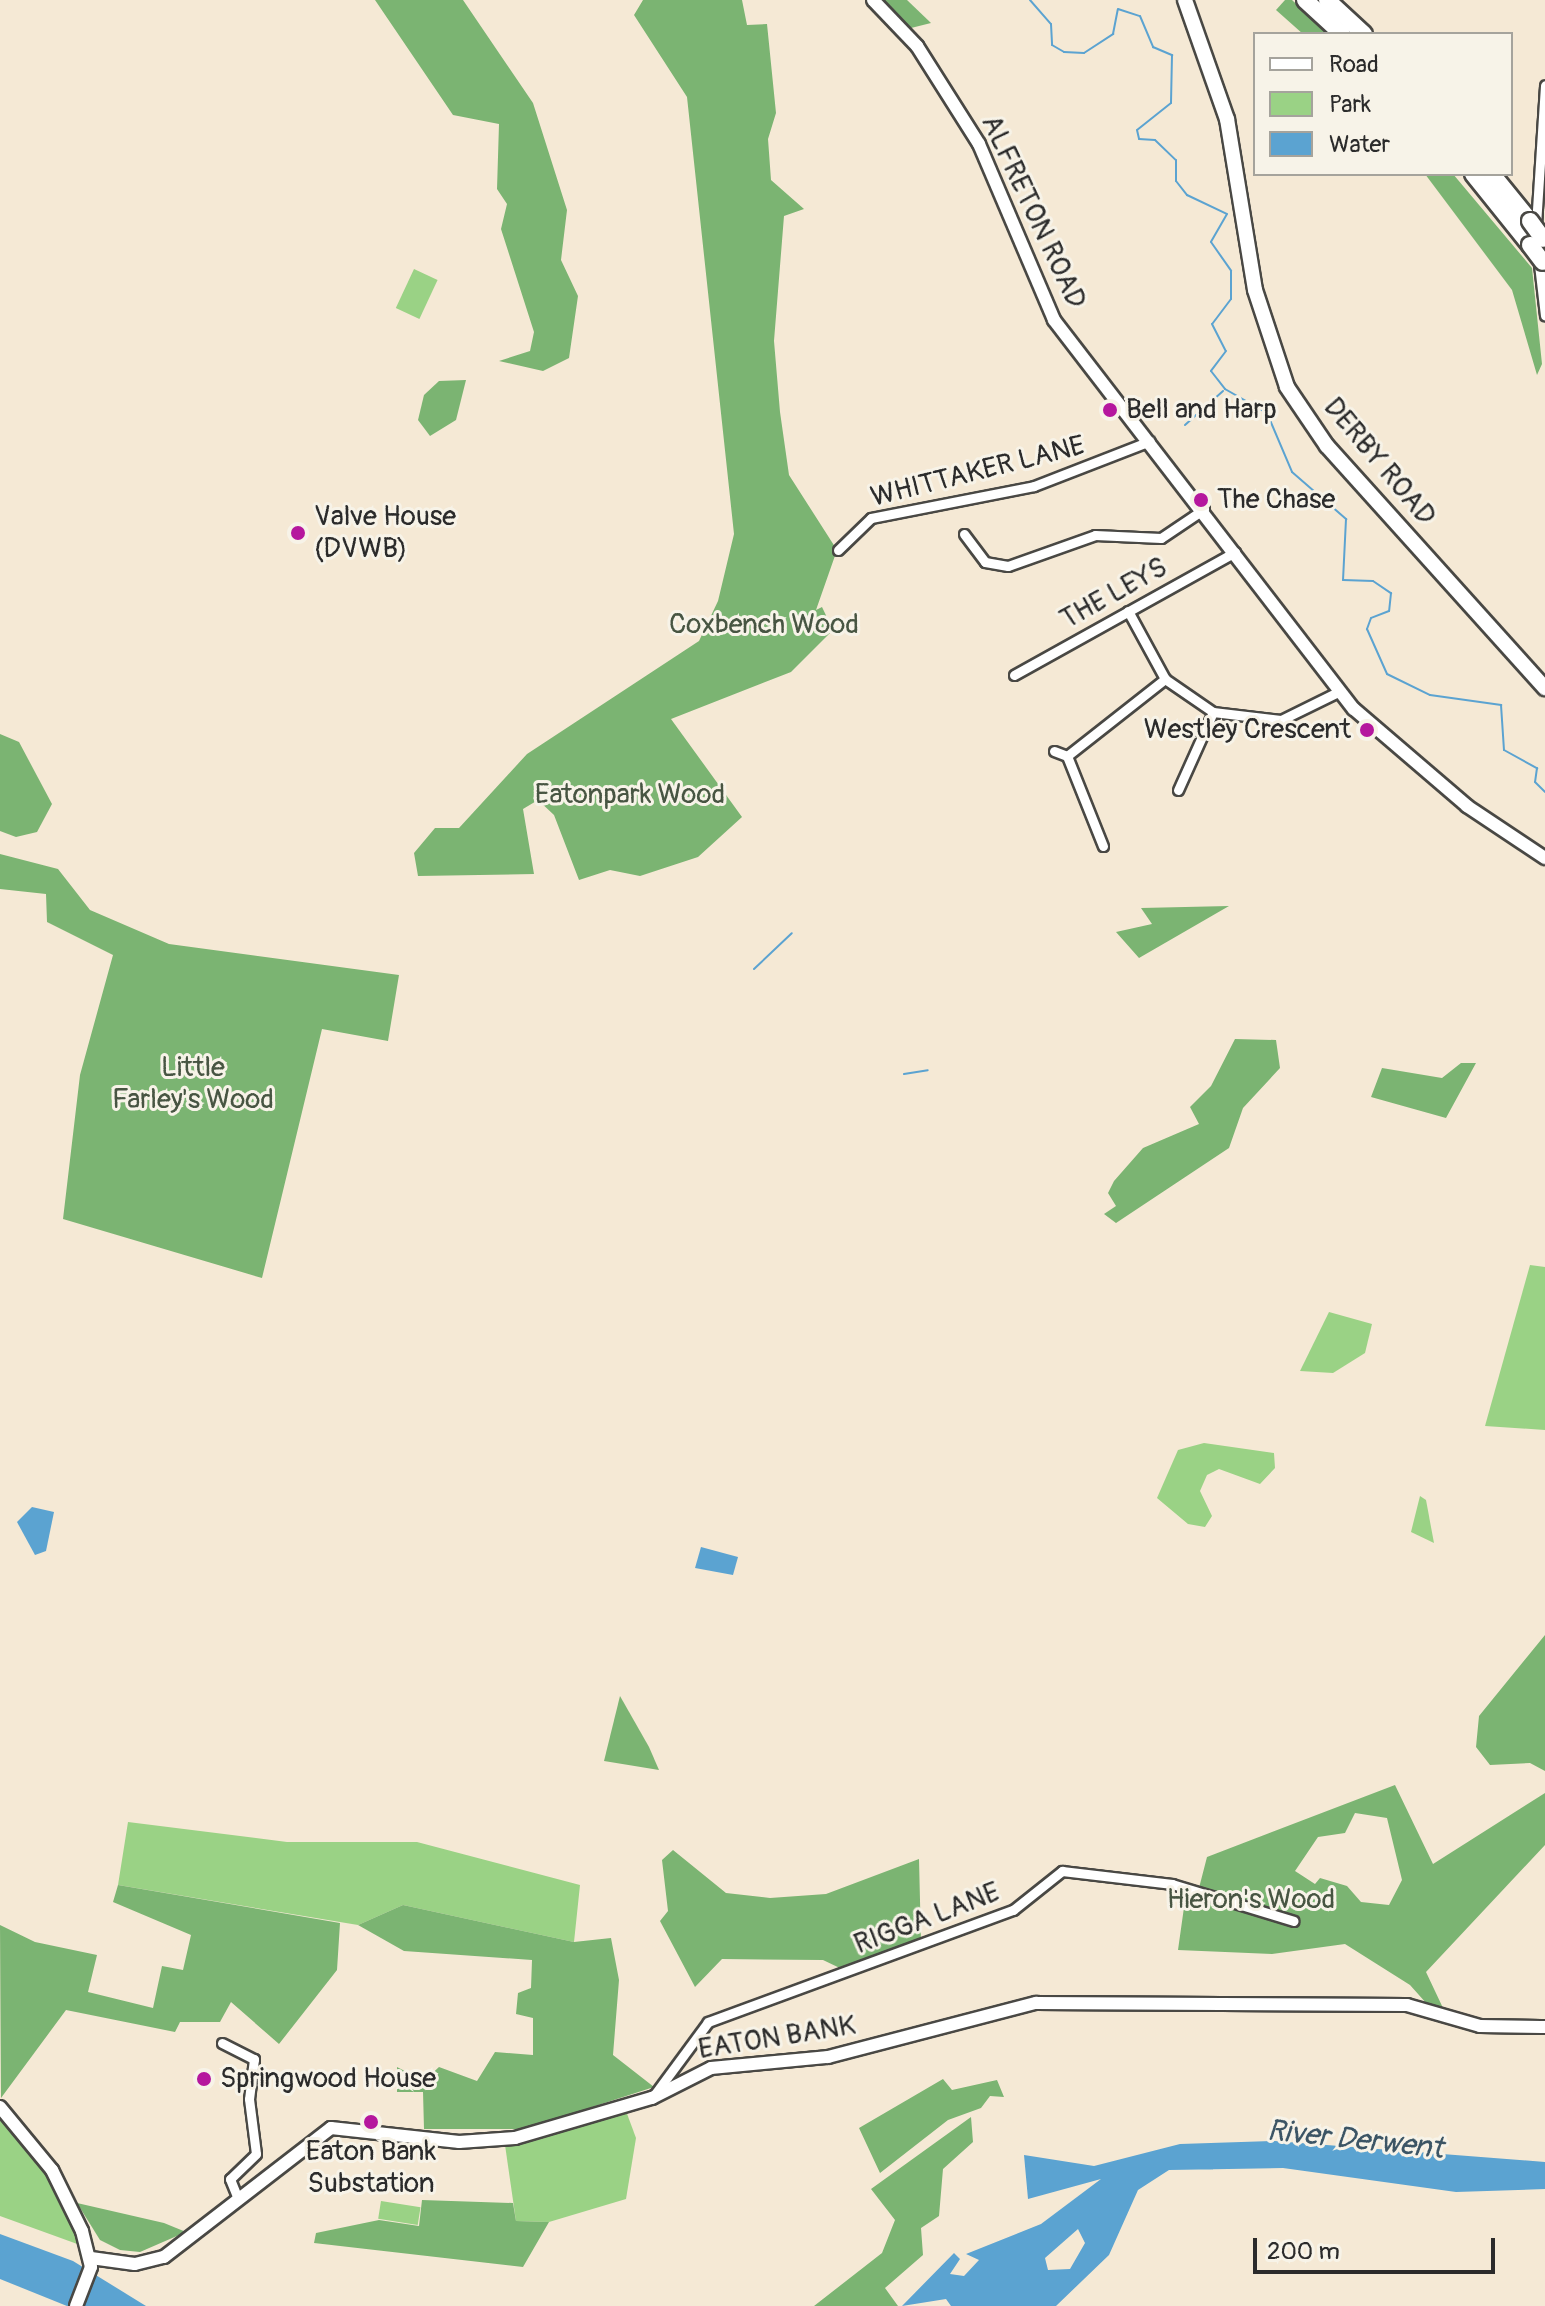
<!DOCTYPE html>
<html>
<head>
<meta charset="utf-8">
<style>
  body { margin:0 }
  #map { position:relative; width:1545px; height:2306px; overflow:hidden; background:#f5e9d5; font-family:Pangolin,sans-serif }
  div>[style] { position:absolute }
  .green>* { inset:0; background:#9ad285; transform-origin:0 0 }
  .forest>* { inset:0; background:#7bb472 }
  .water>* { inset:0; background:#5ba3d1 }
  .stream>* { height:2px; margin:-1px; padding:0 1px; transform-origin:1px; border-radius:1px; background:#5ba3d1 }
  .roads { filter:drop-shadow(2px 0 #494844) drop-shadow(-2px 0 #494844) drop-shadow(0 2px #494844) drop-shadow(0 -2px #494844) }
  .minor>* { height:9px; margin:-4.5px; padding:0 4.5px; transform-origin:4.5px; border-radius:4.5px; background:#fff }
  .tertiary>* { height:12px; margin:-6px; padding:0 6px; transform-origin:6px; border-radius:6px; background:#fff }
  .secondary>* { height:14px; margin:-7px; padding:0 7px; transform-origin:7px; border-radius:7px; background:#fff }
  .trunk>* { height:16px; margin:-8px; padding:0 8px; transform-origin:8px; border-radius:8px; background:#fff }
  .bridges { filter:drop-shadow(2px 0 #494844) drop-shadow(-2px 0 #494844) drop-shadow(0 2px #494844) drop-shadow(0 -2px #494844) }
  .trunk-bridge>* { height:16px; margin:-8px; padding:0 8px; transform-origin:8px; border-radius:8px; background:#fff }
  .dots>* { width:22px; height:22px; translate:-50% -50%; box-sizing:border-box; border:4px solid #f7f3e8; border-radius:50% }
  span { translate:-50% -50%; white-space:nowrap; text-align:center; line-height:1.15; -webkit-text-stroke:6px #f7f3e8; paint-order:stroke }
  .street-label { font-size:28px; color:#2b2b2b }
  .poi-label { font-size:28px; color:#2b2b2b }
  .left { translate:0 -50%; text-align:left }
  .right { translate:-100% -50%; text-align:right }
  .park-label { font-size:28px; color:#475542 }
  .water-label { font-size:30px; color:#3c5565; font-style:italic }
  .legend { position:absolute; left:1253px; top:32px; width:260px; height:144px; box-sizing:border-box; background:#f7f3e8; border:2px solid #a5a39c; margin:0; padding:10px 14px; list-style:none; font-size:24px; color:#2b2b2b }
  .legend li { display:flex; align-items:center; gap:16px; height:40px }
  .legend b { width:40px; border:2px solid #a5a39c }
  .scale { position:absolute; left:1253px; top:2238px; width:242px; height:36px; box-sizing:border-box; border:4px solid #2b2b2b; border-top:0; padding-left:10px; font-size:24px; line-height:28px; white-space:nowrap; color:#2b2b2b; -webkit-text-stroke:6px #f7f3e8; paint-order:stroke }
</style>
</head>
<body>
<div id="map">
  <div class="green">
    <i style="left:414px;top:269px;width:26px;height:43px;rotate:25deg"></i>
    <i style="clip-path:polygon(1530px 1265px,1545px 1267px,1545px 1430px,1485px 1426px)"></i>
    <i style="clip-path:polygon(1329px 1312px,1372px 1324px,1365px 1353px,1333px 1373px,1300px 1371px)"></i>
    <i style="clip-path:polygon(1204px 1443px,1274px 1453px,1275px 1468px,1260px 1484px,1219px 1469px,1207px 1475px,1200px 1491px,1212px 1516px,1205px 1527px,1188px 1524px,1157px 1498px,1178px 1450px)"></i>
    <i style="clip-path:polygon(1420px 1496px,1426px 1500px,1434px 1543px,1411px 1532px)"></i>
    <i style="clip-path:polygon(128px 1822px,287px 1842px,417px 1842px,580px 1885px,574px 1942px,403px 1905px,358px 1925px,118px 1885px)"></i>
    <i style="clip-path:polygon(626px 2111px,636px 2138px,626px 2199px,549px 2222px,516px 2221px,505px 2145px)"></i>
    <i style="clip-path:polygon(0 2116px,45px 2172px,80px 2245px,0 2216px)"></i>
    <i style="left:381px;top:2201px;width:40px;height:18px;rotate:9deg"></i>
  </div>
  <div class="forest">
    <i style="clip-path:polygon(375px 0,463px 0,533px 103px,567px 210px,561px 260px,578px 296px,569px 358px,543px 371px,499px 361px,530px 351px,534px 332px,501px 229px,507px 204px,497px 189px,499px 124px,453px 115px)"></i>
    <i style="clip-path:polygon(643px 0,742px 0,747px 25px,767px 24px,776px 113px,768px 139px,771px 180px,804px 209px,784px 216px,774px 341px,780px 412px,789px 475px,837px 550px,816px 610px,822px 607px,833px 630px,791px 672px,671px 719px,742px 817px,698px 857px,640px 876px,610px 870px,579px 880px,554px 815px,538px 800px,523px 809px,534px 874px,418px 876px,414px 853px,435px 828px,459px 828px,527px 754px,699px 641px,718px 601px,734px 534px,687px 97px,634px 15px)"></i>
    <i style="clip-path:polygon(882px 0,907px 0,931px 23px,911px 28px)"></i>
    <i style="clip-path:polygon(1285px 0,1292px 0,1328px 34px,1303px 34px,1276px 10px)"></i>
    <i style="clip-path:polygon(1425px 174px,1453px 174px,1532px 268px,1542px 364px,1537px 375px,1512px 290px)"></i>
    <i style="clip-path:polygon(466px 380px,456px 420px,430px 436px,418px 420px,424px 395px,439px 381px)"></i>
    <i style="clip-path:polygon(0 734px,19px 742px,52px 804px,37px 832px,16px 837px,0 831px)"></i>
    <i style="clip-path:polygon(0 854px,58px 869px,90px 910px,169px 944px,399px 975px,388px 1041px,322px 1029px,262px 1278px,63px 1219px,80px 1075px,113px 955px,47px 922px,46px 894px,0 889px)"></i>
    <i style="clip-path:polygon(1229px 906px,1139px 958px,1116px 932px,1152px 924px,1141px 908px)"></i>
    <i style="clip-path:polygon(1235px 1039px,1276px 1040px,1280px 1068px,1243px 1108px,1229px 1148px,1116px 1223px,1104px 1214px,1116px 1206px,1108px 1193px,1114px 1181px,1143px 1148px,1199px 1124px,1190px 1107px,1211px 1086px)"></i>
    <i style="clip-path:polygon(1461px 1063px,1476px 1063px,1446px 1118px,1371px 1097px,1382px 1068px,1442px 1078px)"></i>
    <i style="clip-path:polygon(1545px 1635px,1545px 1771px,1530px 1763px,1490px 1765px,1476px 1747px,1479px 1716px)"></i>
    <i style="clip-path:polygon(620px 1696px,649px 1747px,659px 1770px,604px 1761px)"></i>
    <i style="clip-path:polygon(evenodd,1395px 1785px,1433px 1864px,1545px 1793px,1545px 1845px,1426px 1972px,1443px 2008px,1427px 2004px,1410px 1985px,1345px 1944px,1272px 1954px,1178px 1950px,1187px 1886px,1199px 1888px,1207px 1857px,1395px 1785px,1355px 1813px,1387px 1818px,1402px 1880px,1389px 1905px,1361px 1902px,1347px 1886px,1320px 1878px,1315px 1884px,1295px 1871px,1318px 1837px,1345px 1833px,1355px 1813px)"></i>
    <i style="clip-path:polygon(673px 1850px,726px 1893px,770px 1898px,826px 1894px,919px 1859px,921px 1942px,844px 1970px,823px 1960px,722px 1959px,695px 1987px,660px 1921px,668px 1911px,662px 1860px)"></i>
    <i style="clip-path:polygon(118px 1885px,340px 1923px,337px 1970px,279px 2044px,231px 2002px,220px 2022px,180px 2022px,175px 2032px,66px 2010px,1px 2098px,0 1925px,35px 1942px,97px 1955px,88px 1992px,153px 2008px,162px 1966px,183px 1970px,191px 1935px,113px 1902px)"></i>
    <i style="clip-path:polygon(403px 1905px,574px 1942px,611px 1938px,619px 1980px,613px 2055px,654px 2087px,524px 2129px,424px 2129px,423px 2092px,397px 2092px,397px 2067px,424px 2081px,439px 2067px,477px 2081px,495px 2052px,533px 2055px,533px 2018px,516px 2014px,518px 1993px,531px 1988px,532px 1960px,404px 1951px,358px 1925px)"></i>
    <i style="clip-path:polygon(943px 2079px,952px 2090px,997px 2080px,1004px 2097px,990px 2096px,981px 2108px,948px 2120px,880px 2173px,859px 2128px)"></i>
    <i style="clip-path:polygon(971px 2117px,973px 2142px,943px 2169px,939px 2216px,921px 2228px,923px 2255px,885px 2288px,898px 2306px,814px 2306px,882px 2253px,895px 2220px,871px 2189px)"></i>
    <i style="clip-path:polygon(422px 2200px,513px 2203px,516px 2221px,549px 2222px,523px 2267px,314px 2243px,316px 2233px,379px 2220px,419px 2226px)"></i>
    <i style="clip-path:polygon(77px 2203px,164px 2223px,186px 2232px,140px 2252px,120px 2250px,100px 2240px)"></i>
  </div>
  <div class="water">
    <i style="clip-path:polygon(32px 1507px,54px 1512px,46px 1551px,35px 1555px,17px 1522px)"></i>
    <i style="clip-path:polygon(701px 1547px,738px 1557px,733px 1575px,695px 1568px)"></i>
    <i style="clip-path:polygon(evenodd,1275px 2141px,1545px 2162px,1545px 2189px,1456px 2192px,1283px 2168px,1169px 2170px,1138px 2190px,1109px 2255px,1056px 2306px,951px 2306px,946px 2299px,902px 2306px,954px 2253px,960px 2259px,950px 2274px,964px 2276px,979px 2260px,966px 2254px,1041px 2224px,1101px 2179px,1028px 2199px,1024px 2155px,1094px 2166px,1180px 2144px,1275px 2141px,1078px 2229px,1085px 2243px,1070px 2269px,1048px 2270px,1045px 2258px,1078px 2229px)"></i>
    <i style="clip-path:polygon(0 2234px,73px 2261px,146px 2306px,67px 2306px,0 2279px)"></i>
  </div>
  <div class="stream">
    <i style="left:1030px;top:0;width:32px;rotate:49deg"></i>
    <i style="left:1051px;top:24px;width:21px;rotate:87deg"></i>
    <i style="left:1052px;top:45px;width:14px;rotate:30deg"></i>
    <i style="left:1064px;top:52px;width:20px;rotate:3deg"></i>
    <i style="left:1084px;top:53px;width:35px;rotate:-33deg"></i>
    <i style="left:1113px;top:34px;width:25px;rotate:-79deg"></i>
    <i style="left:1118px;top:9px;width:23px;rotate:18deg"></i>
    <i style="left:1140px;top:16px;width:34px;rotate:67deg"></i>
    <i style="left:1153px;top:47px;width:21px;rotate:23deg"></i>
    <i style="left:1172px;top:55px;width:48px;rotate:91.2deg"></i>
    <i style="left:1171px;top:103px;width:43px;rotate:141.5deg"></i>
    <i style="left:1137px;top:130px;width:9px;rotate:77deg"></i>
    <i style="left:1139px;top:139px;width:16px;rotate:4deg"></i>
    <i style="left:1155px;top:140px;width:29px;rotate:44deg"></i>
    <i style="left:1176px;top:160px;width:21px;rotate:90deg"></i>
    <i style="left:1176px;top:181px;width:18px;rotate:52deg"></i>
    <i style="left:1187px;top:195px;width:44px;rotate:25.4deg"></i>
    <i style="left:1227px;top:214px;width:32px;rotate:120deg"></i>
    <i style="left:1211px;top:242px;width:35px;rotate:55deg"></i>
    <i style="left:1231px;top:271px;width:28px;rotate:90deg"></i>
    <i style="left:1231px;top:299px;width:31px;rotate:127deg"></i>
    <i style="left:1212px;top:324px;width:30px;rotate:63deg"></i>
    <i style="left:1226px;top:351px;width:25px;rotate:127deg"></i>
    <i style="left:1211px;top:371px;width:23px;rotate:52deg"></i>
    <i style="left:1225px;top:389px;width:48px;rotate:29.7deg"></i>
    <i style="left:1267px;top:413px;width:64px;rotate:67deg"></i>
    <i style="left:1292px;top:472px;width:72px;rotate:41deg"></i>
    <i style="left:1346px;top:519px;width:61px;rotate:92.8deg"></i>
    <i style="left:1343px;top:580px;width:30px;rotate:2deg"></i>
    <i style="left:1373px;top:581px;width:22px;rotate:34deg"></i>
    <i style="left:1391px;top:593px;width:18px;rotate:96deg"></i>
    <i style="left:1389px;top:611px;width:19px;rotate:159deg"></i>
    <i style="left:1371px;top:618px;width:12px;rotate:110deg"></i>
    <i style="left:1367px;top:629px;width:49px;rotate:66deg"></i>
    <i style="left:1387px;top:674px;width:48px;rotate:26deg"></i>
    <i style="left:1430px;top:695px;width:72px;rotate:8deg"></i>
    <i style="left:1501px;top:705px;width:45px;rotate:86.2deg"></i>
    <i style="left:1504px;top:750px;width:38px;rotate:29deg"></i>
    <i style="left:1537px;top:768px;width:14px;rotate:98deg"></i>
    <i style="left:1535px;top:782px;width:14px;rotate:45deg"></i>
    <i style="left:1185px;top:425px;width:51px;rotate:-41.8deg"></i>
    <i style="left:754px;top:969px;width:52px;rotate:-43.5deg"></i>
    <i style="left:904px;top:1074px;width:24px;rotate:-9deg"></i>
  </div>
  <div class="roads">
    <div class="minor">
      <i style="left:1536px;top:225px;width:140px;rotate:-86.3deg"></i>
      <i style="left:1538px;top:256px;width:60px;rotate:83.3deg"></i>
      <i style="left:964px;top:534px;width:35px;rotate:53deg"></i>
      <i style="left:985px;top:562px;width:23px;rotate:10deg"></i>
      <i style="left:1008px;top:566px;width:92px;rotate:-19.6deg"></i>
      <i style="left:1095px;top:535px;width:66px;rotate:2.6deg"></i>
      <i style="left:1161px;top:538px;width:52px;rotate:-34deg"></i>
      <i style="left:838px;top:550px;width:46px;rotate:-44.1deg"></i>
      <i style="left:871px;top:518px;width:166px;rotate:-11.1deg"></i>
      <i style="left:1034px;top:486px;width:124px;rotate:-21.2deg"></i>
      <i style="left:1128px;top:611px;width:77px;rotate:61.4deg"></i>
      <i style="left:1165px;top:679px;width:58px;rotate:34.5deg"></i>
      <i style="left:1213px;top:712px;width:68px;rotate:6.7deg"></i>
      <i style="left:1281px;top:720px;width:66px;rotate:-26.2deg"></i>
      <i style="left:1014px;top:675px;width:253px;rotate:-29.1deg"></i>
      <i style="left:1054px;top:751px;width:14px;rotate:21deg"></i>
      <i style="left:1067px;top:756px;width:125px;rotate:-38.2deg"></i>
      <i style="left:1067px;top:756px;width:97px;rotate:68.2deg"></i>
      <i style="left:1178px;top:790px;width:85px;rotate:-65.8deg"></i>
      <i style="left:222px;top:2043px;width:36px;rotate:27deg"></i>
      <i style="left:254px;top:2059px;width:40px;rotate:97.1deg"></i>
      <i style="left:249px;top:2099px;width:55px;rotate:82.7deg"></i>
      <i style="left:256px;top:2154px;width:36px;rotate:136deg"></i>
      <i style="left:230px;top:2179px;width:22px;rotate:68deg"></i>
      <i style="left:652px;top:2098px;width:94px;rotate:-53.6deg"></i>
      <i style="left:708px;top:2022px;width:325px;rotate:-20.2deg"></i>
      <i style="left:1013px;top:1910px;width:63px;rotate:-38.5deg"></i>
      <i style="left:1062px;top:1871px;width:111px;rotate:6.7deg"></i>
      <i style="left:1172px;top:1884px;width:127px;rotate:16.9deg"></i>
    </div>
    <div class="tertiary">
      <i style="left:873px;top:0;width:64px;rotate:46.3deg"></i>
      <i style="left:917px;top:46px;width:116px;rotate:57.7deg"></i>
      <i style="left:979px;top:144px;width:191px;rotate:66.9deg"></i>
      <i style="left:1054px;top:320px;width:491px;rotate:52.4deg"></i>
      <i style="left:1354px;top:709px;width:149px;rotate:40.6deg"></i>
      <i style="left:1467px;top:806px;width:94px;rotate:33.7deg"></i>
      <i style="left:0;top:2107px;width:82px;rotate:50.5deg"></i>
      <i style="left:52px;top:2170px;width:68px;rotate:63.8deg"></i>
      <i style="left:82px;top:2231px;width:37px;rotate:76deg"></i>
      <i style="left:91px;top:2267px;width:42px;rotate:111deg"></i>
      <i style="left:91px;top:2258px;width:44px;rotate:7.8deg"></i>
      <i style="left:135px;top:2264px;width:30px;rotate:-14deg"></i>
      <i style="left:164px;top:2257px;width:211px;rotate:-37.7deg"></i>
      <i style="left:331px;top:2128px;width:129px;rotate:6.2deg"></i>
      <i style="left:459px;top:2142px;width:56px;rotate:-4.1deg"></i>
      <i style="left:515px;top:2138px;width:143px;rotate:-16.3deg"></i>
      <i style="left:652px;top:2098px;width:66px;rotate:-27deg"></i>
      <i style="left:711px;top:2068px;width:118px;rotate:-5.4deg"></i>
      <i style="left:828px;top:2057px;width:215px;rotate:-14.6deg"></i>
      <i style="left:1036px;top:2003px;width:371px;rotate:0.3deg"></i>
      <i style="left:1407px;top:2005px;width:76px;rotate:16deg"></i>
      <i style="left:1480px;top:2026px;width:65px;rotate:0.9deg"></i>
    </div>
    <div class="secondary">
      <i style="left:1185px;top:0;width:126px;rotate:70.6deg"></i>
      <i style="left:1227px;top:119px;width:173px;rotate:80.7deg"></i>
      <i style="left:1255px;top:290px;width:102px;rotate:71.7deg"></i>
      <i style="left:1287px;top:387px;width:71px;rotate:55.9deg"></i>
      <i style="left:1327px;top:446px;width:326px;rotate:48deg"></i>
    </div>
    <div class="trunk">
      <i style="left:1305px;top:0;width:50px;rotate:42.6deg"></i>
      <i style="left:1327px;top:0;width:50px;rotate:42.6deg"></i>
      <i style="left:1473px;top:174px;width:91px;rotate:51.2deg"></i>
      <i style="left:1492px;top:174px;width:60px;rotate:51deg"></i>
    </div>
  </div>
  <div class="bridges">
    <div class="trunk-bridge">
      <i style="left:1530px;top:221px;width:22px;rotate:54deg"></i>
      <i style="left:1530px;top:245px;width:21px;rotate:53deg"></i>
    </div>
  </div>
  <div class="dots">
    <i style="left:1110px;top:410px;background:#b5179e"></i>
    <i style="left:1201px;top:500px;background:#b5179e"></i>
    <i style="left:298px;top:533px;background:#b5179e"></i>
    <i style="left:1367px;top:730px;background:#b5179e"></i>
    <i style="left:204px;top:2079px;background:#b5179e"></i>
    <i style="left:371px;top:2122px;background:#b5179e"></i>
  </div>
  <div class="street-label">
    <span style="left:1033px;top:212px;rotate:65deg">ALFRETON ROAD</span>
    <span style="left:1379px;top:462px;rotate:50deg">DERBY ROAD</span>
    <span style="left:978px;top:472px;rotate:-14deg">WHITTAKER LANE</span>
    <span style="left:1114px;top:594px;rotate:-29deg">THE LEYS</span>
    <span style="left:927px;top:1919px;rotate:-21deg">RIGGA LANE</span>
    <span style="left:777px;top:2038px;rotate:-9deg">EATON BANK</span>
  </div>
  <div class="poi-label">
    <span class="left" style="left:1126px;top:410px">Bell and Harp</span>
    <span class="left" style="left:1217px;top:500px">The Chase</span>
    <span class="left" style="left:314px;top:533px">Valve House<br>(DVWB)</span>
    <span class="right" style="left:1351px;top:730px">Westley Crescent</span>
    <span class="left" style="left:220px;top:2079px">Springwood House</span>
    <span style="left:371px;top:2168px">Eaton Bank<br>Substation</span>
  </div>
  <div class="park-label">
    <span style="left:764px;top:625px">Coxbench Wood</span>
    <span style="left:630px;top:795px">Eatonpark Wood</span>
    <span style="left:193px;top:1084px">Little<br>Farley's Wood</span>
    <span style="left:1251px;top:1900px">Hieron's Wood</span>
  </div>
  <div class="water-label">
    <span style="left:1355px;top:2140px;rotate:6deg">River Derwent</span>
  </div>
  <ul class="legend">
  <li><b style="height:10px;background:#fff"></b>Road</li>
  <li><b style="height:22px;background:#9ad285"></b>Park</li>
  <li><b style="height:22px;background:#5ba3d1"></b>Water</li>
  </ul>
  <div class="scale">200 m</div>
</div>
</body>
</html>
